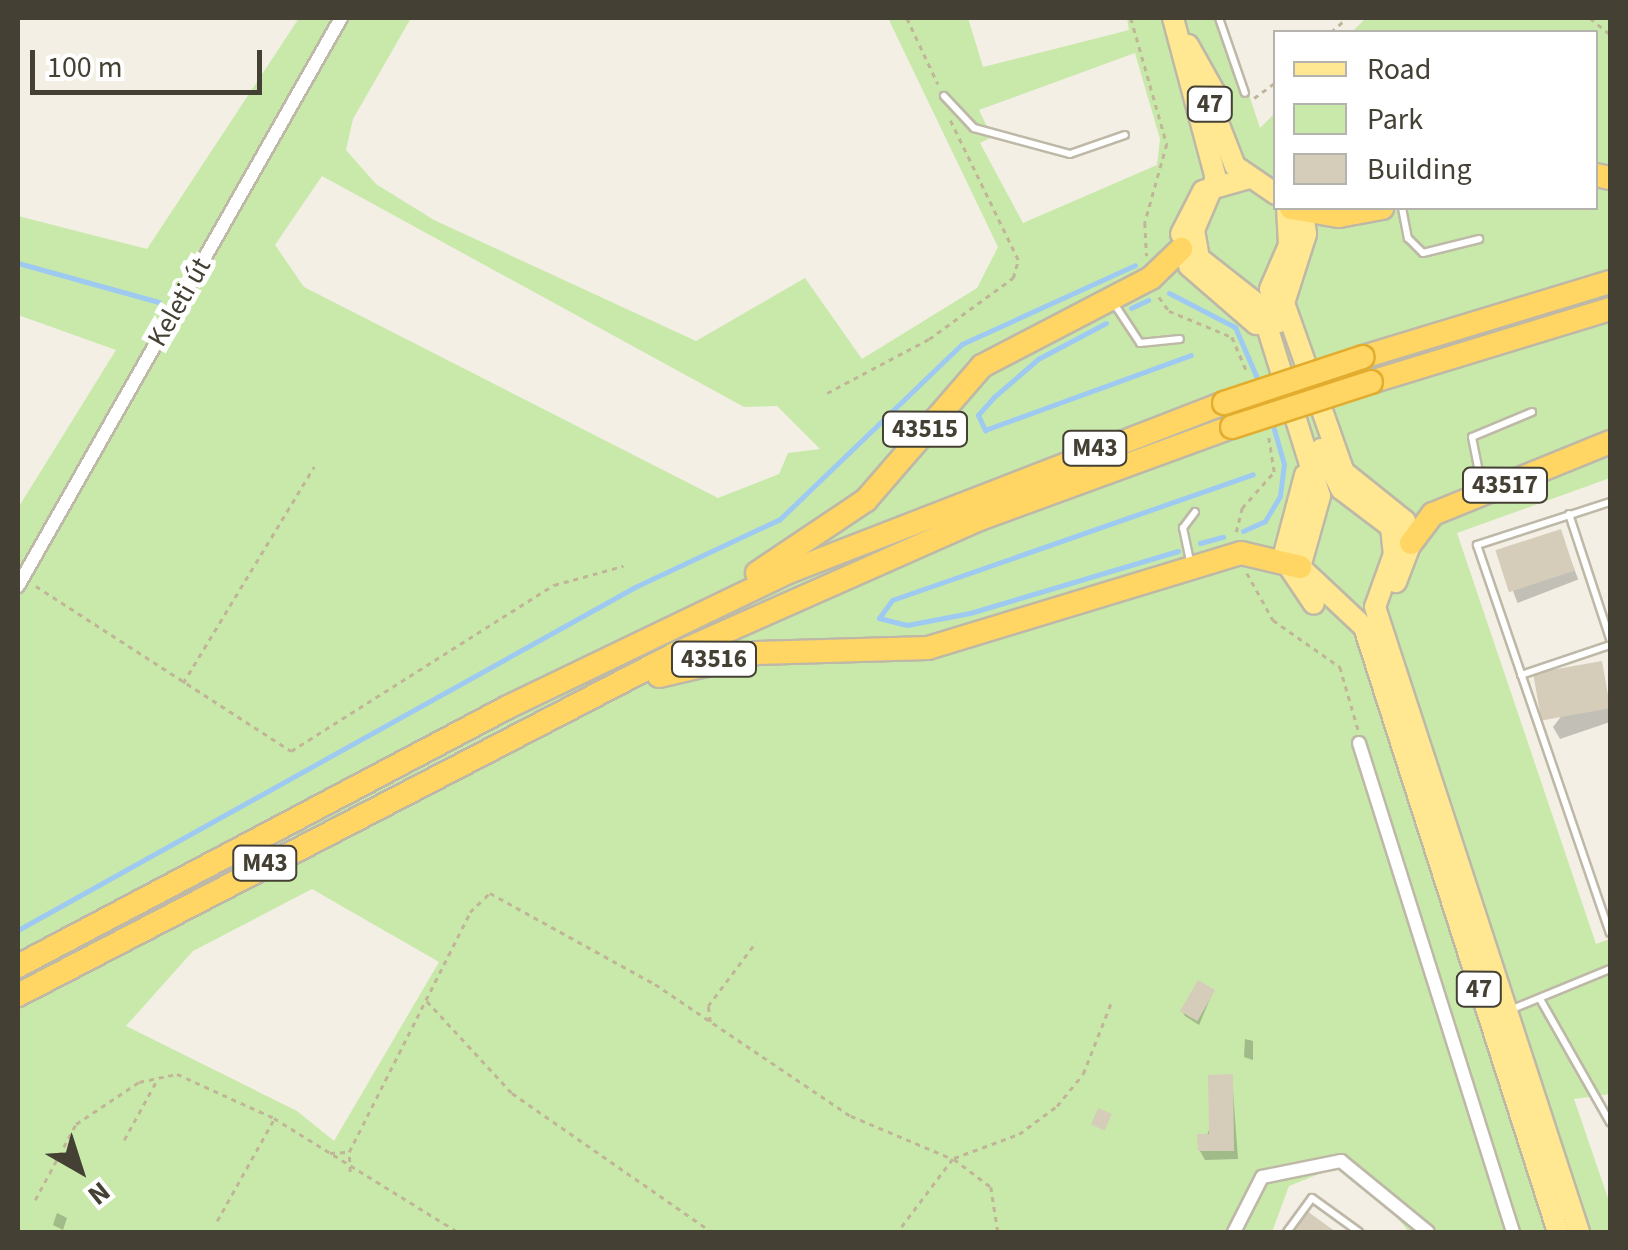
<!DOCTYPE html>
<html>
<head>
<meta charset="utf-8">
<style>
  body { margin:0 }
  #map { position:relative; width:1628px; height:1250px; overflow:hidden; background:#f3efe4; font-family:"Source Sans 3",sans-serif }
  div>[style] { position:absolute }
  .green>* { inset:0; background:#c9e9ab }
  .shadow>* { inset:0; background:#0003; transform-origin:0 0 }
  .stream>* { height:5px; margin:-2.5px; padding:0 2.5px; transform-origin:2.5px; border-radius:2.5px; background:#9ecaf2 }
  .building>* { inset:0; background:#d5ccb9; transform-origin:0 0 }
  .path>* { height:2.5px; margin-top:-1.25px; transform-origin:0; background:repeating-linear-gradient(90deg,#c1b597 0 5px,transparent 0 10px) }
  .roads { filter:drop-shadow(2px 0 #beb8a7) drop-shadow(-2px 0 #beb8a7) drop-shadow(0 2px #beb8a7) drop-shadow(0 -2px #beb8a7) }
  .service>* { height:6px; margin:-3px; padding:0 3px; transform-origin:3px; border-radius:3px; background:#fff }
  .minor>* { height:12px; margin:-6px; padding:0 6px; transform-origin:6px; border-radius:6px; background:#fff }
  .primary>* { height:20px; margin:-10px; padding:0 10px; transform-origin:10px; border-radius:10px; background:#ffe891 }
  .motorway>* { height:22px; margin:-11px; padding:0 11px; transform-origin:11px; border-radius:11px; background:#ffd663 }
  .bridges { filter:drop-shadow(2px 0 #e2ad2f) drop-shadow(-2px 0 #e2ad2f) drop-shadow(0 2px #e2ad2f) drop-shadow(0 -2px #e2ad2f) }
  .motorway-bridge>* { height:22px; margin:-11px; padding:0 11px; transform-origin:11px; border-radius:11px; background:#ffd663 }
  span { translate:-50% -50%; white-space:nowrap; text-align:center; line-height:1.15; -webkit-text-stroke:10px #fff; paint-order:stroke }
  .shield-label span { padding:2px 8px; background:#fff; border:2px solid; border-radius:8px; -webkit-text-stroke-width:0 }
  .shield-label { font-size:25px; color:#454034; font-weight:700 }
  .street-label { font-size:28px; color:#454034 }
  .frame { position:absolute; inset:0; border:20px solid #454034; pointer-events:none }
  .legend { position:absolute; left:1273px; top:30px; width:325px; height:180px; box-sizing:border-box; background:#fff; border:2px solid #b5b3ae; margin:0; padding:12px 18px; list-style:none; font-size:30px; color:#454034 }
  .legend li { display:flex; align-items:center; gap:20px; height:50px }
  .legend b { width:50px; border:2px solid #b5b3ae }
  .north { position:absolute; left:30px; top:1120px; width:100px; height:100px; -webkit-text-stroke:8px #fff; paint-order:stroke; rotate:141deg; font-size:28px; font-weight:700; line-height:40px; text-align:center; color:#454034 }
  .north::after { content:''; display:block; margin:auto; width:35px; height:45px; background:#454034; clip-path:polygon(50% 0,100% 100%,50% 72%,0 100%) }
  .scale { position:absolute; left:30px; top:50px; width:232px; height:45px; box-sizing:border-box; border:5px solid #454034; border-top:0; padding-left:12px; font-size:30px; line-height:35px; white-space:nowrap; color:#454034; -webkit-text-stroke:8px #fff; paint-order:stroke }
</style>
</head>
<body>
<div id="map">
  <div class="green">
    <i style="clip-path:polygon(evenodd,299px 18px,411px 18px,353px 119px,346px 150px,376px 184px,434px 220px,696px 341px,805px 278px,862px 359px,977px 288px,998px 247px,888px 18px,968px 18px,983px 67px,1129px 30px,1127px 18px,1224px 18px,1260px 128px,1275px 113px,1276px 208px,1596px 208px,1596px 32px,1352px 32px,1366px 18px,1610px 18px,1610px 478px,1457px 533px,1596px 944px,1610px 939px,1610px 1094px,1574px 1099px,1610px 1204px,1610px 1232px,1409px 1232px,1369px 1184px,1334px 1168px,1289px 1186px,1272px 1232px,18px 1232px,18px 508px,116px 350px,18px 315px,18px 216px,147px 249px,299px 18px,1135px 53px,1160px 139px,1157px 165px,1023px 223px,980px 143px,992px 137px,979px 110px,1135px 53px,299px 18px,322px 176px,744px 407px,777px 406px,820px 449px,788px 453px,779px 474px,718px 498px,304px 287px,275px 245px,322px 176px,299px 18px,312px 889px,439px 962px,334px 1141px,297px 1111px,126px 1026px,193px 951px,312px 889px)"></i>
  </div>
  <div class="shadow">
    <i style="left:1560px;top:532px;width:51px;height:65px;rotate:69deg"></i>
    <i style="clip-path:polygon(1601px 664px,1610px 722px,1560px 739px,1553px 727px)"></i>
    <i style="clip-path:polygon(1213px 992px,1199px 1025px,1185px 1016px,1182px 1011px)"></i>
    <i style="clip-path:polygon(1245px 1039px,1253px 1041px,1253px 1060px,1244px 1057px)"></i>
    <i style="clip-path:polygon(1232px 1077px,1238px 1159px,1205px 1160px,1200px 1151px)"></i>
    <i style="clip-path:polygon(57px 1213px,67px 1218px,63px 1230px,53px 1225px)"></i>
  </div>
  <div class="stream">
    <i style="left:18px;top:263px;width:146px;rotate:15.5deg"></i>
    <i style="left:1169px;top:293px;width:74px;rotate:27.3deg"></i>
    <i style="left:1235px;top:327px;width:63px;rotate:66.7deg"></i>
    <i style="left:1131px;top:308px;width:19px;rotate:-25deg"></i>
    <i style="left:1106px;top:323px;width:77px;rotate:152.1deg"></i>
    <i style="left:1038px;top:359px;width:58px;rotate:139.2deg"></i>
    <i style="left:994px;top:397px;width:24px;rotate:132deg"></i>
    <i style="left:978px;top:415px;width:17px;rotate:65deg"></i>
    <i style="left:985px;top:430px;width:219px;rotate:-20deg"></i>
    <i style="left:1243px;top:531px;width:24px;rotate:-24deg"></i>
    <i style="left:1265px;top:521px;width:29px;rotate:-59deg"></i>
    <i style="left:1280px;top:496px;width:32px;rotate:-83deg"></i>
    <i style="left:1284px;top:464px;width:47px;rotate:-106.1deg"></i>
    <i style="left:1200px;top:543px;width:24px;rotate:-15deg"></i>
    <i style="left:1178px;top:551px;width:217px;rotate:163.4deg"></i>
    <i style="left:970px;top:613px;width:64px;rotate:169.2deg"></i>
    <i style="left:907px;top:625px;width:29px;rotate:-166deg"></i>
    <i style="left:879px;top:618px;width:22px;rotate:-54deg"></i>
    <i style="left:892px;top:600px;width:382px;rotate:-19.2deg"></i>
    <i style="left:18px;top:930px;width:706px;rotate:-29.07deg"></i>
    <i style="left:635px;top:587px;width:160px;rotate:-25.1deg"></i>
    <i style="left:780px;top:519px;width:252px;rotate:-43.9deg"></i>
    <i style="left:962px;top:344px;width:190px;rotate:-24.5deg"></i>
  </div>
  <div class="building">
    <i style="left:1561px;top:529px;width:44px;height:69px;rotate:72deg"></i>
    <i style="left:1602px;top:661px;width:48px;height:70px;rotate:80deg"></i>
    <i style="left:1198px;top:980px;width:20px;height:36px;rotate:30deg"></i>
    <i style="clip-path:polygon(1233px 1074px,1234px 1151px,1198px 1151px,1197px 1134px,1209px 1134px,1208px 1075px)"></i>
    <i style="left:1098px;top:1108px;width:15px;height:18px;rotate:23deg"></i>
    <i style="clip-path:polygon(1307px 1211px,1336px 1232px,1291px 1232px)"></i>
  </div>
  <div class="path">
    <i style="left:907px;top:18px;width:73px;rotate:64.8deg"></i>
    <i style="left:1131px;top:18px;width:131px;rotate:74.1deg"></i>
    <i style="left:1167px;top:144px;width:82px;rotate:105.6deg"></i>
    <i style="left:1145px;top:223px;width:33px;rotate:87deg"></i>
    <i style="left:1590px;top:18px;width:26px;rotate:39deg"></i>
    <i style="left:1331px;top:32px;width:21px;rotate:-41deg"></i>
    <i style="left:1254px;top:98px;width:27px;rotate:-36deg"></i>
    <i style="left:1159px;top:297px;width:17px;rotate:54deg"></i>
    <i style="left:1169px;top:311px;width:68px;rotate:22.4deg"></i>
    <i style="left:1232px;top:337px;width:40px;rotate:66.6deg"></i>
    <i style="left:827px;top:393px;width:115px;rotate:-27.9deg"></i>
    <i style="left:929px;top:339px;width:104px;rotate:-36deg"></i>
    <i style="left:1013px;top:278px;width:19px;rotate:-74deg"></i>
    <i style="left:1018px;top:260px;width:156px;rotate:-115.9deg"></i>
    <i style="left:1236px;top:532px;width:25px;rotate:-76deg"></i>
    <i style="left:1242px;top:508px;width:48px;rotate:-48.4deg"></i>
    <i style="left:1274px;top:472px;width:38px;rotate:-99deg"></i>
    <i style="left:1247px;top:573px;width:54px;rotate:61deg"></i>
    <i style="left:1273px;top:620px;width:82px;rotate:35deg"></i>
    <i style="left:1340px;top:667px;width:65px;rotate:73.8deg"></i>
    <i style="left:36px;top:586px;width:304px;rotate:32.9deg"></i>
    <i style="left:291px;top:751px;width:311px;rotate:-32.3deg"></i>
    <i style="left:554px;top:585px;width:72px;rotate:-15.4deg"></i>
    <i style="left:183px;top:683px;width:253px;rotate:-58.8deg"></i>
    <i style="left:427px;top:1001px;width:125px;rotate:47.3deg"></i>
    <i style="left:512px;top:1093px;width:244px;rotate:34.8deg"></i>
    <i style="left:710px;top:1022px;width:16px;rotate:-97deg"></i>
    <i style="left:708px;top:1006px;width:80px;rotate:-53.1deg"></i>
    <i style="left:124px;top:1140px;width:68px;rotate:-61.2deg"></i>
    <i style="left:330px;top:1153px;width:17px;rotate:-3deg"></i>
    <i style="left:954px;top:1158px;width:69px;rotate:-20.3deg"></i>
    <i style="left:1019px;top:1134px;width:47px;rotate:-36.4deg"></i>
    <i style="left:1057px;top:1106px;width:41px;rotate:-50.9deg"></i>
    <i style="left:1083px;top:1074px;width:76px;rotate:-68.5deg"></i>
    <i style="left:954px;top:1159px;width:46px;rotate:37.1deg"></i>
    <i style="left:991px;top:1187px;width:46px;rotate:81.2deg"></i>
    <i style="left:350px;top:1172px;width:20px;rotate:-93deg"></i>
    <i style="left:349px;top:1152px;width:269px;rotate:-63.2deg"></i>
    <i style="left:470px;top:912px;width:28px;rotate:-44deg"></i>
    <i style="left:490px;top:893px;width:188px;rotate:28.9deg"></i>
    <i style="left:655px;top:984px;width:236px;rotate:34deg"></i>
    <i style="left:851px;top:1116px;width:111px;rotate:22.9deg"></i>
    <i style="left:953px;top:1159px;width:91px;rotate:127deg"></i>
    <i style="left:35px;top:1200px;width:86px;rotate:-61.7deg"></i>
    <i style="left:76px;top:1124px;width:76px;rotate:-33.7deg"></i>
    <i style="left:139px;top:1082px;width:39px;rotate:-12deg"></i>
    <i style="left:177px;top:1074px;width:107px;rotate:24.4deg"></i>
    <i style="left:274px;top:1118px;width:216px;rotate:31.8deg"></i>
    <i style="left:217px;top:1221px;width:117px;rotate:-60.8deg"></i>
  </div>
  <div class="roads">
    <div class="service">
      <i style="left:1219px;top:18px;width:79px;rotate:70.9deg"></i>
      <i style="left:944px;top:96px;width:44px;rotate:46.8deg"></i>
      <i style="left:974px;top:128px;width:99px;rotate:15.2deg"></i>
      <i style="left:1070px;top:154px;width:58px;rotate:-19.1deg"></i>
      <i style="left:1402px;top:208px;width:31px;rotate:79deg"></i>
      <i style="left:1408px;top:238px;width:21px;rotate:45deg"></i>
      <i style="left:1423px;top:253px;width:58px;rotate:-14deg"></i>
      <i style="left:1113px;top:302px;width:49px;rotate:56.6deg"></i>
      <i style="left:1140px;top:343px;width:40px;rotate:-5.7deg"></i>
      <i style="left:1482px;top:487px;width:51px;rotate:-101.3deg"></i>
      <i style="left:1472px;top:437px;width:65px;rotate:-22.6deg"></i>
      <i style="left:1610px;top:502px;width:140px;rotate:162.1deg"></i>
      <i style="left:1477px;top:545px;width:410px;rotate:71.1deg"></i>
      <i style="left:1569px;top:514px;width:132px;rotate:71.8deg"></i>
      <i style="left:1190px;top:561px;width:34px;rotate:-102deg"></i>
      <i style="left:1183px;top:528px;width:20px;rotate:-53deg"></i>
      <i style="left:1521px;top:675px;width:94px;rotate:-18.6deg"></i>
      <i style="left:1540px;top:999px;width:142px;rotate:60.4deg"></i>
      <i style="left:1510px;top:1010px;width:108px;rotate:-22.3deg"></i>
      <i style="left:1287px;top:1232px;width:42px;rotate:-53.7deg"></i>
      <i style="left:1312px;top:1198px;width:58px;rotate:35.9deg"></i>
    </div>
    <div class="minor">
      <i style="left:18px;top:586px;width:653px;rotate:-60.37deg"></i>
      <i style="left:1359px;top:743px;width:513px;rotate:72.52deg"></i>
      <i style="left:1234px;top:1232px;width:62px;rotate:-63deg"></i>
      <i style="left:1262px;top:1177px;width:81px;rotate:-11.4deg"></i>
      <i style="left:1341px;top:1161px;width:112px;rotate:39.2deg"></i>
    </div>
    <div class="primary">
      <i style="left:1173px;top:18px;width:166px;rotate:75deg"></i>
      <i style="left:1216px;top:178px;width:56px;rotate:112.9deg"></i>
      <i style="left:1194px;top:230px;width:28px;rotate:80deg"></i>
      <i style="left:1199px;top:258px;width:79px;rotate:38.3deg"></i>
      <i style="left:1261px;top:307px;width:198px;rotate:72.7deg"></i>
      <i style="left:1320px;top:496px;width:74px;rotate:105.7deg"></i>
      <i style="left:1300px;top:567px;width:88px;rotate:43.2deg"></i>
      <i style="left:1364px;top:627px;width:635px;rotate:72.22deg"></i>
      <i style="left:1188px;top:45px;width:65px;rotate:60.7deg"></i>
      <i style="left:1206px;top:92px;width:79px;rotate:68.6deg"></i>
      <i style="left:1235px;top:166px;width:50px;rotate:34.3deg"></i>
      <i style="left:1302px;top:208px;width:26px;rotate:81deg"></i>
      <i style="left:1306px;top:234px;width:72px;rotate:107.7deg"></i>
      <i style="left:1284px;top:303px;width:179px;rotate:70.5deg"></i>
      <i style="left:1344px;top:472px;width:78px;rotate:38.8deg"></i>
      <i style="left:1405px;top:521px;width:23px;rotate:75deg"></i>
      <i style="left:1411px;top:543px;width:42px;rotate:111deg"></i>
      <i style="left:1181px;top:234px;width:48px;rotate:-62.9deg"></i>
      <i style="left:1203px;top:191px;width:45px;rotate:-15.6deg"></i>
      <i style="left:1189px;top:266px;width:89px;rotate:40.9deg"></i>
      <i style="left:1279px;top:322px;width:34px;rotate:-105deg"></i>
      <i style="left:1270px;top:289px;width:48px;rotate:-66.6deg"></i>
      <i style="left:1289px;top:245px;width:37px;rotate:-93deg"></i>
      <i style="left:1321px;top:449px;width:45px;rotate:63.4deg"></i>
      <i style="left:1341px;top:489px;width:63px;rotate:37.2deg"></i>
      <i style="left:1391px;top:527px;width:27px;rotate:84deg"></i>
      <i style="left:1394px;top:554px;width:56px;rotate:109.7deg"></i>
      <i style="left:1375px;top:607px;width:657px;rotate:71.92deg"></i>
      <i style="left:1305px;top:475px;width:86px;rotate:104.8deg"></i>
      <i style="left:1283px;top:558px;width:55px;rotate:56deg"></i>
    </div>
    <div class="motorway">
      <i style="left:1596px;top:175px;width:14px;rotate:12deg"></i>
      <i style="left:1291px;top:208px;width:49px;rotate:9.5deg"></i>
      <i style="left:1339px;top:216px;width:44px;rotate:-10.5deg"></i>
      <i style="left:1363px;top:357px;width:258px;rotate:-16.9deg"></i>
      <i style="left:1371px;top:382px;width:250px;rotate:-17deg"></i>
      <i style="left:1411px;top:543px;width:36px;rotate:-53deg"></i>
      <i style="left:1433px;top:514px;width:191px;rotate:-22.1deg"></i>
      <i style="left:757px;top:573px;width:131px;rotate:-33.8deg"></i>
      <i style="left:866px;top:500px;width:177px;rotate:-49.1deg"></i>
      <i style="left:982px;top:366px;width:191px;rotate:-27.5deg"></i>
      <i style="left:1151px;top:278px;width:42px;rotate:-44deg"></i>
      <i style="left:659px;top:676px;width:101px;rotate:-13.2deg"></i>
      <i style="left:757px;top:653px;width:171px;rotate:-1.7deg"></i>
      <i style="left:928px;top:648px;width:327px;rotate:-16.9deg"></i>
      <i style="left:1241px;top:553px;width:61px;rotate:13.3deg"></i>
      <i style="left:18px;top:966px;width:552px;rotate:-27.86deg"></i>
      <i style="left:506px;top:708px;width:316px;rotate:-25.7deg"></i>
      <i style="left:791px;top:571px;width:464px;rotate:-21.2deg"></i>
      <i style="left:18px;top:995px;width:740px;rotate:-27.43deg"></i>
      <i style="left:675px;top:654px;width:334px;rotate:-23.9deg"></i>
      <i style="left:980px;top:519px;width:268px;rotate:-20.1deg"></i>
    </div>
  </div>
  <div class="bridges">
    <div class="motorway-bridge">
      <i style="left:1224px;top:403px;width:146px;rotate:-18.3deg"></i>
      <i style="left:1232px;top:427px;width:146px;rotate:-17.9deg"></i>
    </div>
  </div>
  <div class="shield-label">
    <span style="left:1210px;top:104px">47</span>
    <span style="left:925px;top:429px">43515</span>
    <span style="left:1095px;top:448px">M43</span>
    <span style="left:1505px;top:485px">43517</span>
    <span style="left:714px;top:659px">43516</span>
    <span style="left:265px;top:863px">M43</span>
    <span style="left:1479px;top:989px">47</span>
  </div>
  <div class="street-label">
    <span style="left:179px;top:302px;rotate:-60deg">Keleti út</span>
  </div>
  <div class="frame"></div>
  <ul class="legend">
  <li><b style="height:12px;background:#ffe891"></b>Road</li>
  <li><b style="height:28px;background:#c9e9ab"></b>Park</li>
  <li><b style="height:28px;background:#d5ccb9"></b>Building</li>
  </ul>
  <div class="north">N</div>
  <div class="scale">100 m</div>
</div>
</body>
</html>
